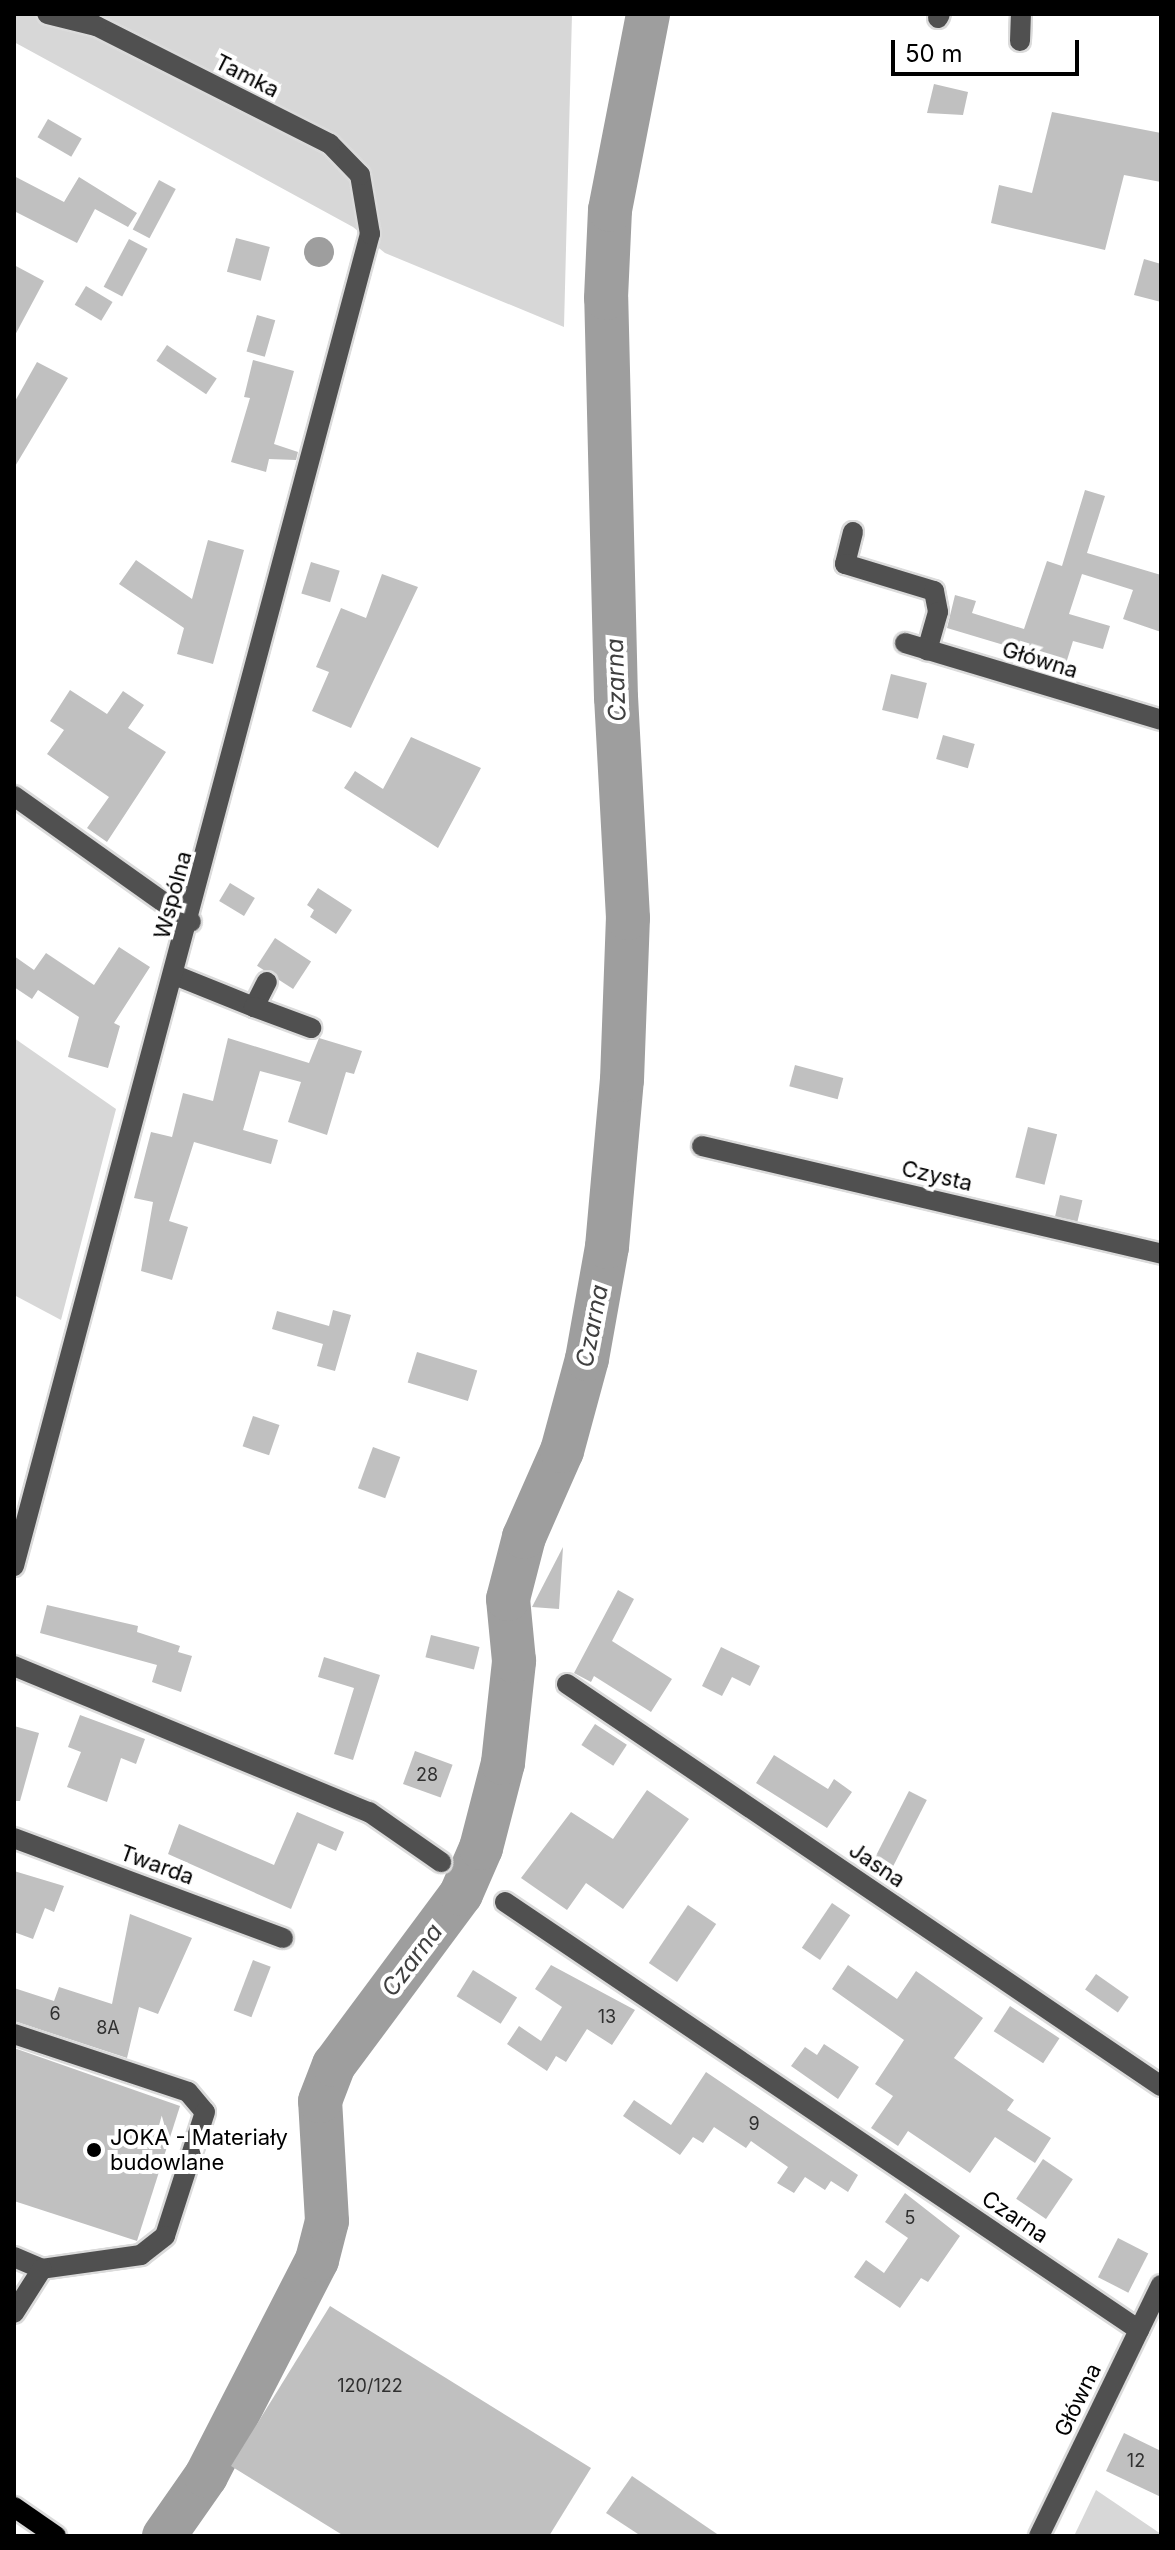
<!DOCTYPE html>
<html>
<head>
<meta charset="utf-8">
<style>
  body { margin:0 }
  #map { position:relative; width:1175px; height:2550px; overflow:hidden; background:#fff; font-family:Inter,sans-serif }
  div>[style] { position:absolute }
  .green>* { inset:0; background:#d7d7d7 }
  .water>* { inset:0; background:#9e9e9e }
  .round { border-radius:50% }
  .river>* { height:44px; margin:-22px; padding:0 22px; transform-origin:22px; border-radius:22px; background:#9e9e9e }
  .building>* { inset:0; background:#c0c0c0; transform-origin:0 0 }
  .roads { filter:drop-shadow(2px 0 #dbdbdb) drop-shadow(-2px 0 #dbdbdb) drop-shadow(0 2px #dbdbdb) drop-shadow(0 -2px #dbdbdb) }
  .minor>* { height:20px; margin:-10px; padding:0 10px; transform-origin:10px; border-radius:10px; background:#505050 }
  .major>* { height:20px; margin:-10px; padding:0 10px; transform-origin:10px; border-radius:10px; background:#000 }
  .dots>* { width:22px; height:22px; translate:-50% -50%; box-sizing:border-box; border:4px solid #fff; border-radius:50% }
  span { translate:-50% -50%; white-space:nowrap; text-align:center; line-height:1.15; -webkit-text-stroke:8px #fff; paint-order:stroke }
  .number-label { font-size:18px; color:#303030 }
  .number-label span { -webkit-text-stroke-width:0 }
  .street-label { font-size:22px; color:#000 }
  .poi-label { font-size:22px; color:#000 }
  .left { translate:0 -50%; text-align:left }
  .water-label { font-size:24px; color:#3f3f3f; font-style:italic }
  .frame { position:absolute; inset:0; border:16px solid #000; pointer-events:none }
  .scale { position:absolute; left:891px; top:40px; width:188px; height:36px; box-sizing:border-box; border:4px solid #000; border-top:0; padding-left:10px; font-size:24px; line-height:28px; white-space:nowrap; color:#000; -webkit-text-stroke:6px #fff; paint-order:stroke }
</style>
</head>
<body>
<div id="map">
  <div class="green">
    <i style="clip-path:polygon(14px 14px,572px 14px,564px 327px,385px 253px,353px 227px,14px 42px)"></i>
    <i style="clip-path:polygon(14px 1038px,116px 1109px,61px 1320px,14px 1295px)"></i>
    <i style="clip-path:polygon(1096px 2490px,1161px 2534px,1161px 2536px,1074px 2536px)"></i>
  </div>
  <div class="water">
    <i class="round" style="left:304px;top:237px;width:30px;height:30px"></i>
  </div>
  <div class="river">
    <i style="left:164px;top:2536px;width:73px;rotate:-55deg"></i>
    <i style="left:206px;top:2476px;width:243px;rotate:-62.8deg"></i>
    <i style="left:317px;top:2260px;width:40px;rotate:-75.6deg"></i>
    <i style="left:327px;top:2221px;width:120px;rotate:-93.3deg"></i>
    <i style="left:320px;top:2101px;width:39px;rotate:-69deg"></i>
    <i style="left:334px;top:2065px;width:213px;rotate:-53.4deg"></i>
    <i style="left:461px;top:1894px;width:50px;rotate:-66.5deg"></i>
    <i style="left:481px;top:1848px;width:88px;rotate:-75.5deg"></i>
    <i style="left:503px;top:1763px;width:103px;rotate:-83.8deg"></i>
    <i style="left:514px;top:1661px;width:62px;rotate:-95.5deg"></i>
    <i style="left:508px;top:1599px;width:64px;rotate:-75.5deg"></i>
    <i style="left:524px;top:1537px;width:94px;rotate:-66.2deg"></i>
    <i style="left:562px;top:1451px;width:95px;rotate:-74.8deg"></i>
    <i style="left:587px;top:1359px;width:114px;rotate:-79.9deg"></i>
    <i style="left:607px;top:1247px;width:168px;rotate:-84.9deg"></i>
    <i style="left:622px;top:1080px;width:162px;rotate:-87.9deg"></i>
    <i style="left:628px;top:918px;width:220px;rotate:-93.1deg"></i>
    <i style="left:616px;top:698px;width:400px;rotate:-91.4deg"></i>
    <i style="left:606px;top:298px;width:88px;rotate:-87.4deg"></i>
    <i style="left:610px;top:210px;width:200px;rotate:-79deg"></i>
  </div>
  <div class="building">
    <i style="clip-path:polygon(934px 84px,968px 92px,963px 115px,927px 113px)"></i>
    <i style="clip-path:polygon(1052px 112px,1161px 133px,1161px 182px,1124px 175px,1105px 250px,991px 223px,999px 185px,1032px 193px)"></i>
    <i style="left:48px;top:119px;width:39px;height:21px;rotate:30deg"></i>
    <i style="clip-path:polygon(14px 176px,64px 202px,79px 177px,137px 213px,128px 227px,95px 209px,77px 243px,14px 211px)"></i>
    <i style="left:159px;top:180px;width:19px;height:56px;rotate:28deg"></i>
    <i style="left:236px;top:238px;width:35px;height:35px;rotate:15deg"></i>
    <i style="left:129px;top:239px;width:21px;height:54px;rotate:28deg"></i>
    <i style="clip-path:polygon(1144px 259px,1161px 264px,1161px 302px,1134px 295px)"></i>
    <i style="clip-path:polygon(14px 265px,44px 281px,14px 337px)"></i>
    <i style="left:86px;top:286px;width:31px;height:22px;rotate:31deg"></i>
    <i style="left:257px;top:315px;width:19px;height:38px;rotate:16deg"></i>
    <i style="left:167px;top:345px;width:60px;height:19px;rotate:34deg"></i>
    <i style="clip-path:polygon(253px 360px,294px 371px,274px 444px,298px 452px,296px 460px,269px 459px,266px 472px,231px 462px,250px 398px,244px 397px)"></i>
    <i style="clip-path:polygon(37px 362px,68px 378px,14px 468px,14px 403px)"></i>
    <i style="clip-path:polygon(1085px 490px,1105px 496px,1087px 553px,1161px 575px,1161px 632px,1123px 619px,1133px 590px,1082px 574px,1069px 614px,1110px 626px,1103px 649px,1073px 641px,1063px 673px,1031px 662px,1034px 654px,947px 628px,955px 595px,976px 601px,972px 613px,1024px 629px,1047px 561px,1062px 566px)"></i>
    <i style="clip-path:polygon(208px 540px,244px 550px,213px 664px,177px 654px,184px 628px,119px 584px,136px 560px,192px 599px)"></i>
    <i style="left:311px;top:562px;width:30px;height:33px;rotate:17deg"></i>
    <i style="clip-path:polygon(382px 574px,418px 587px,351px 728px,312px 711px,329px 672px,316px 667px,341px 608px,366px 618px)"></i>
    <i style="left:891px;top:674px;width:37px;height:37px;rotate:14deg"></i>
    <i style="clip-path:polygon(70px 690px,107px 714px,123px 691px,144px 705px,128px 728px,166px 752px,107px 842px,87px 828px,109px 797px,47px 754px,64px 730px,50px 721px)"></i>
    <i style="left:943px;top:735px;width:33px;height:25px;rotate:16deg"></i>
    <i style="clip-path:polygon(411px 737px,481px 768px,438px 848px,344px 788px,355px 771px,383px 789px)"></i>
    <i style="left:230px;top:883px;width:29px;height:21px;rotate:31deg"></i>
    <i style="clip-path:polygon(318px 888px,352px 910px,336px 934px,310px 917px,314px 910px,307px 905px)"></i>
    <i style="left:275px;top:938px;width:43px;height:33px;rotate:33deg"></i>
    <i style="clip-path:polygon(119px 947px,150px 967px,114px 1023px,120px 1026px,108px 1068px,68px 1057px,79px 1017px,38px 990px,32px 999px,14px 987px,14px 956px,34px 970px,46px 953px,94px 985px)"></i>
    <i style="clip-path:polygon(228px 1038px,309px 1063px,319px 1038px,362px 1051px,354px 1074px,346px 1072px,327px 1135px,288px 1122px,301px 1082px,260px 1071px,243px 1130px,278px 1140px,271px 1164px,194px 1142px,169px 1221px,188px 1227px,172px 1280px,141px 1271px,153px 1202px,134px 1198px,151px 1132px,172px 1137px,183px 1093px,213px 1101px)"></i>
    <i style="left:795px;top:1065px;width:50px;height:22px;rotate:15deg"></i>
    <i style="left:1028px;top:1127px;width:30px;height:52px;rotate:14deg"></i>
    <i style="left:1060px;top:1195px;width:23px;height:22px;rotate:13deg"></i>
    <i style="clip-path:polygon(333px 1310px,351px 1315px,335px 1371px,317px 1366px,323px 1344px,272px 1329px,277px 1311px,329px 1326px)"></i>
    <i style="left:417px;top:1352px;width:63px;height:32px;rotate:17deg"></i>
    <i style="left:253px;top:1416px;width:28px;height:32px;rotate:19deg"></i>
    <i style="left:373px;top:1447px;width:29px;height:44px;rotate:20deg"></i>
    <i style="clip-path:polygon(563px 1547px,559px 1609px,532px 1607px)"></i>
    <i style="clip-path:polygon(618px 1590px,634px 1599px,612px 1641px,672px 1679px,651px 1712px,594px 1676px,591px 1682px,574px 1673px)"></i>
    <i style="clip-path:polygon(47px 1605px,138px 1626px,137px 1632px,180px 1646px,178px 1652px,192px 1656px,181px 1692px,152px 1682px,157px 1665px,40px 1633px)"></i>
    <i style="left:431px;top:1635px;width:50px;height:23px;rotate:14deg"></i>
    <i style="clip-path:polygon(721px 1647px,760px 1666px,750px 1686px,732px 1677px,722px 1696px,702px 1686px)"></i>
    <i style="clip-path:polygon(324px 1657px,380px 1675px,353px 1760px,334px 1754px,354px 1688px,318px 1677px)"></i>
    <i style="clip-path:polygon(80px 1715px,145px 1739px,136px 1764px,121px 1758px,107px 1802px,67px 1787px,81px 1752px,68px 1747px)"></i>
    <i style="left:595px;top:1724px;width:38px;height:25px;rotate:33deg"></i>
    <i style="clip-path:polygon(14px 1726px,39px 1733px,20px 1801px,14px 1801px)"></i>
    <i style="left:415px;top:1751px;width:40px;height:35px;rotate:20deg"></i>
    <i style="clip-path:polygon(774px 1755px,828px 1789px,834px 1779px,852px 1792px,827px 1828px,756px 1783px)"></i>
    <i style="clip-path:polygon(647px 1790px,689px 1819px,623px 1909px,586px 1883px,567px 1910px,521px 1878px,571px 1812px,613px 1839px)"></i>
    <i style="left:909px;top:1791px;width:20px;height:77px;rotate:27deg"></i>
    <i style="clip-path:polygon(297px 1812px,344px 1832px,336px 1851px,318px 1843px,291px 1909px,168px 1854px,179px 1824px,274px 1865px)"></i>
    <i style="clip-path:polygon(14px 1871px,64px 1886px,54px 1912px,45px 1908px,33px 1939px,14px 1932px)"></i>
    <i style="left:832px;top:1903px;width:22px;height:54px;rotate:34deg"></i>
    <i style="left:688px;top:1905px;width:34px;height:70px;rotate:34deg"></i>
    <i style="clip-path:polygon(130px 1914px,192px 1938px,158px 2014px,139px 2007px,127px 2058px,14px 2021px,14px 1988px,54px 2001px,59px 1987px,112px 2004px)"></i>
    <i style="left:253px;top:1960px;width:19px;height:54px;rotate:21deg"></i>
    <i style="clip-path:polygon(551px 1965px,635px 2010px,612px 2045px,587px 2029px,566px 2062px,556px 2056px,547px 2071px,507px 2044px,519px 2026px,541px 2041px,562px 2007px,535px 1989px)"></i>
    <i style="clip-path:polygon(848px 1965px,897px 1999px,916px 1971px,983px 2018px,954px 2058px,1014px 2100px,1007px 2110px,1051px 2138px,1035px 2163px,995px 2137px,970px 2173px,908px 2131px,898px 2146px,871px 2128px,893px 2096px,875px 2084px,904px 2040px,832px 1989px)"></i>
    <i style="left:473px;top:1970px;width:52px;height:31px;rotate:32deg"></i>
    <i style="left:1096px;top:1974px;width:40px;height:19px;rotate:35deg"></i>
    <i style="left:1010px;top:2006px;width:59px;height:30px;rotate:33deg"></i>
    <i style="clip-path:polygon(824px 2044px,859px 2067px,838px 2099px,791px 2066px,805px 2047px,817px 2055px)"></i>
    <i style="clip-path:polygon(14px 2048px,180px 2106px,137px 2241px,14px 2201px)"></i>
    <i style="clip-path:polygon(706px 2072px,858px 2175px,848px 2192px,831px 2181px,825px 2190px,805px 2177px,794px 2193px,777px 2183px,788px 2167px,751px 2141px,746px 2148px,714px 2127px,703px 2143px,693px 2137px,680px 2155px,623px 2116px,634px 2100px,671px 2125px)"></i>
    <i style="left:1043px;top:2159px;width:36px;height:48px;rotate:34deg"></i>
    <i style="clip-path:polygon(905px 2193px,960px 2236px,928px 2282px,921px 2278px,900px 2308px,854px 2277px,866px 2260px,884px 2273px,908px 2238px,885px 2222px)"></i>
    <i style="left:1118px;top:2238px;width:34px;height:44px;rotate:27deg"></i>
    <i style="clip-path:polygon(330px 2306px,591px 2468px,549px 2536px,344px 2536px,231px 2466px)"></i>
    <i style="clip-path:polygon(1124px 2433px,1161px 2451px,1161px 2497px,1106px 2471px)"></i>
    <i style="clip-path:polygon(632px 2476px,720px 2536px,641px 2536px,606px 2513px)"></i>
  </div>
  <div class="roads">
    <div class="minor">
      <i style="left:938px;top:18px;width:4px;rotate:-63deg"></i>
      <i style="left:1020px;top:41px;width:27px;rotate:-88deg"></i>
      <i style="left:853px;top:532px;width:33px;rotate:104deg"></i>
      <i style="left:845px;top:564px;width:93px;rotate:16.9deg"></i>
      <i style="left:934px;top:591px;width:21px;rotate:79deg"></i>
      <i style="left:938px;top:612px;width:40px;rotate:106deg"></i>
      <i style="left:905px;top:643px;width:267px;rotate:16.7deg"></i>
      <i style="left:14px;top:796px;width:217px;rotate:35.4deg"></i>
      <i style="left:177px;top:976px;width:83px;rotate:21.9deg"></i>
      <i style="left:254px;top:1007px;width:28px;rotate:-63deg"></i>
      <i style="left:254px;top:1007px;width:61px;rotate:20.2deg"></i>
      <i style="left:702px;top:1146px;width:472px;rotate:13.2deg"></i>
      <i style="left:14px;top:1566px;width:1379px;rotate:-75.04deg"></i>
      <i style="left:370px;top:234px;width:60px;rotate:-99.6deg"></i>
      <i style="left:360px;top:175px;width:43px;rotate:-134.1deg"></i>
      <i style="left:330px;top:144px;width:262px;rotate:-153.2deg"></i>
      <i style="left:96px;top:26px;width:50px;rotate:-166.2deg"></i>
      <i style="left:14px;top:1666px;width:384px;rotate:22.4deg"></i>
      <i style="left:369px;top:1812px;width:88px;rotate:34.8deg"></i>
      <i style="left:567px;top:1684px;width:717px;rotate:34.09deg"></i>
      <i style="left:14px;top:1838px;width:287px;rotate:20.4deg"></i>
      <i style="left:505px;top:1902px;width:765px;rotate:34.02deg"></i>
      <i style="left:14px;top:2034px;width:183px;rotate:18.4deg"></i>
      <i style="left:188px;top:2092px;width:26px;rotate:50deg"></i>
      <i style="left:205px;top:2112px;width:130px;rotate:107.9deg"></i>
      <i style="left:165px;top:2236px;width:31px;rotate:142deg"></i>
      <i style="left:141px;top:2255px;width:100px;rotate:172deg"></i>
      <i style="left:14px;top:2257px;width:30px;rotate:23deg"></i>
      <i style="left:42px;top:2269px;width:52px;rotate:122.5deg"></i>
      <i style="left:1039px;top:2536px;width:279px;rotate:-64.1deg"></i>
    </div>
    <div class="major">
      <i style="left:14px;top:2507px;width:51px;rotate:34.6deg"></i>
    </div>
  </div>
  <div class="dots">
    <i style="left:94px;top:2150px;background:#000"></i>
  </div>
  <div class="number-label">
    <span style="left:427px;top:1775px">28</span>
    <span style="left:55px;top:2014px">6</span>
    <span style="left:607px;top:2017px">13</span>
    <span style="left:108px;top:2028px">8A</span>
    <span style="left:754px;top:2124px">9</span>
    <span style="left:910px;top:2218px">5</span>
    <span style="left:370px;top:2386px">120/122</span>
    <span style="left:1136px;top:2461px">12</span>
  </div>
  <div class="street-label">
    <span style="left:247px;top:76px;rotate:27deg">Tamka</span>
    <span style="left:1040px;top:660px;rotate:17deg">Główna</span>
    <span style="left:173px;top:895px;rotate:-75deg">Wspólna</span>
    <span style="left:937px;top:1176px;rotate:13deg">Czysta</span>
    <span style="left:157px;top:1865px;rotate:20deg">Twarda</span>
    <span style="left:877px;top:1865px;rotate:34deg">Jasna</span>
    <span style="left:1015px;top:2217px;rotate:34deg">Czarna</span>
    <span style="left:1078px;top:2400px;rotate:-64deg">Główna</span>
  </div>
  <div class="poi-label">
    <span class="left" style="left:110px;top:2150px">JOKA - Materiały<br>budowlane</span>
  </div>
  <div class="water-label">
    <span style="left:616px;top:680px;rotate:-92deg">Czarna</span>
    <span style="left:592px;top:1326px;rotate:-79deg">Czarna</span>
    <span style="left:412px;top:1960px;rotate:-53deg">Czarna</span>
  </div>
  <div class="frame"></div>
  <div class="scale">50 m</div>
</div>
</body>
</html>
